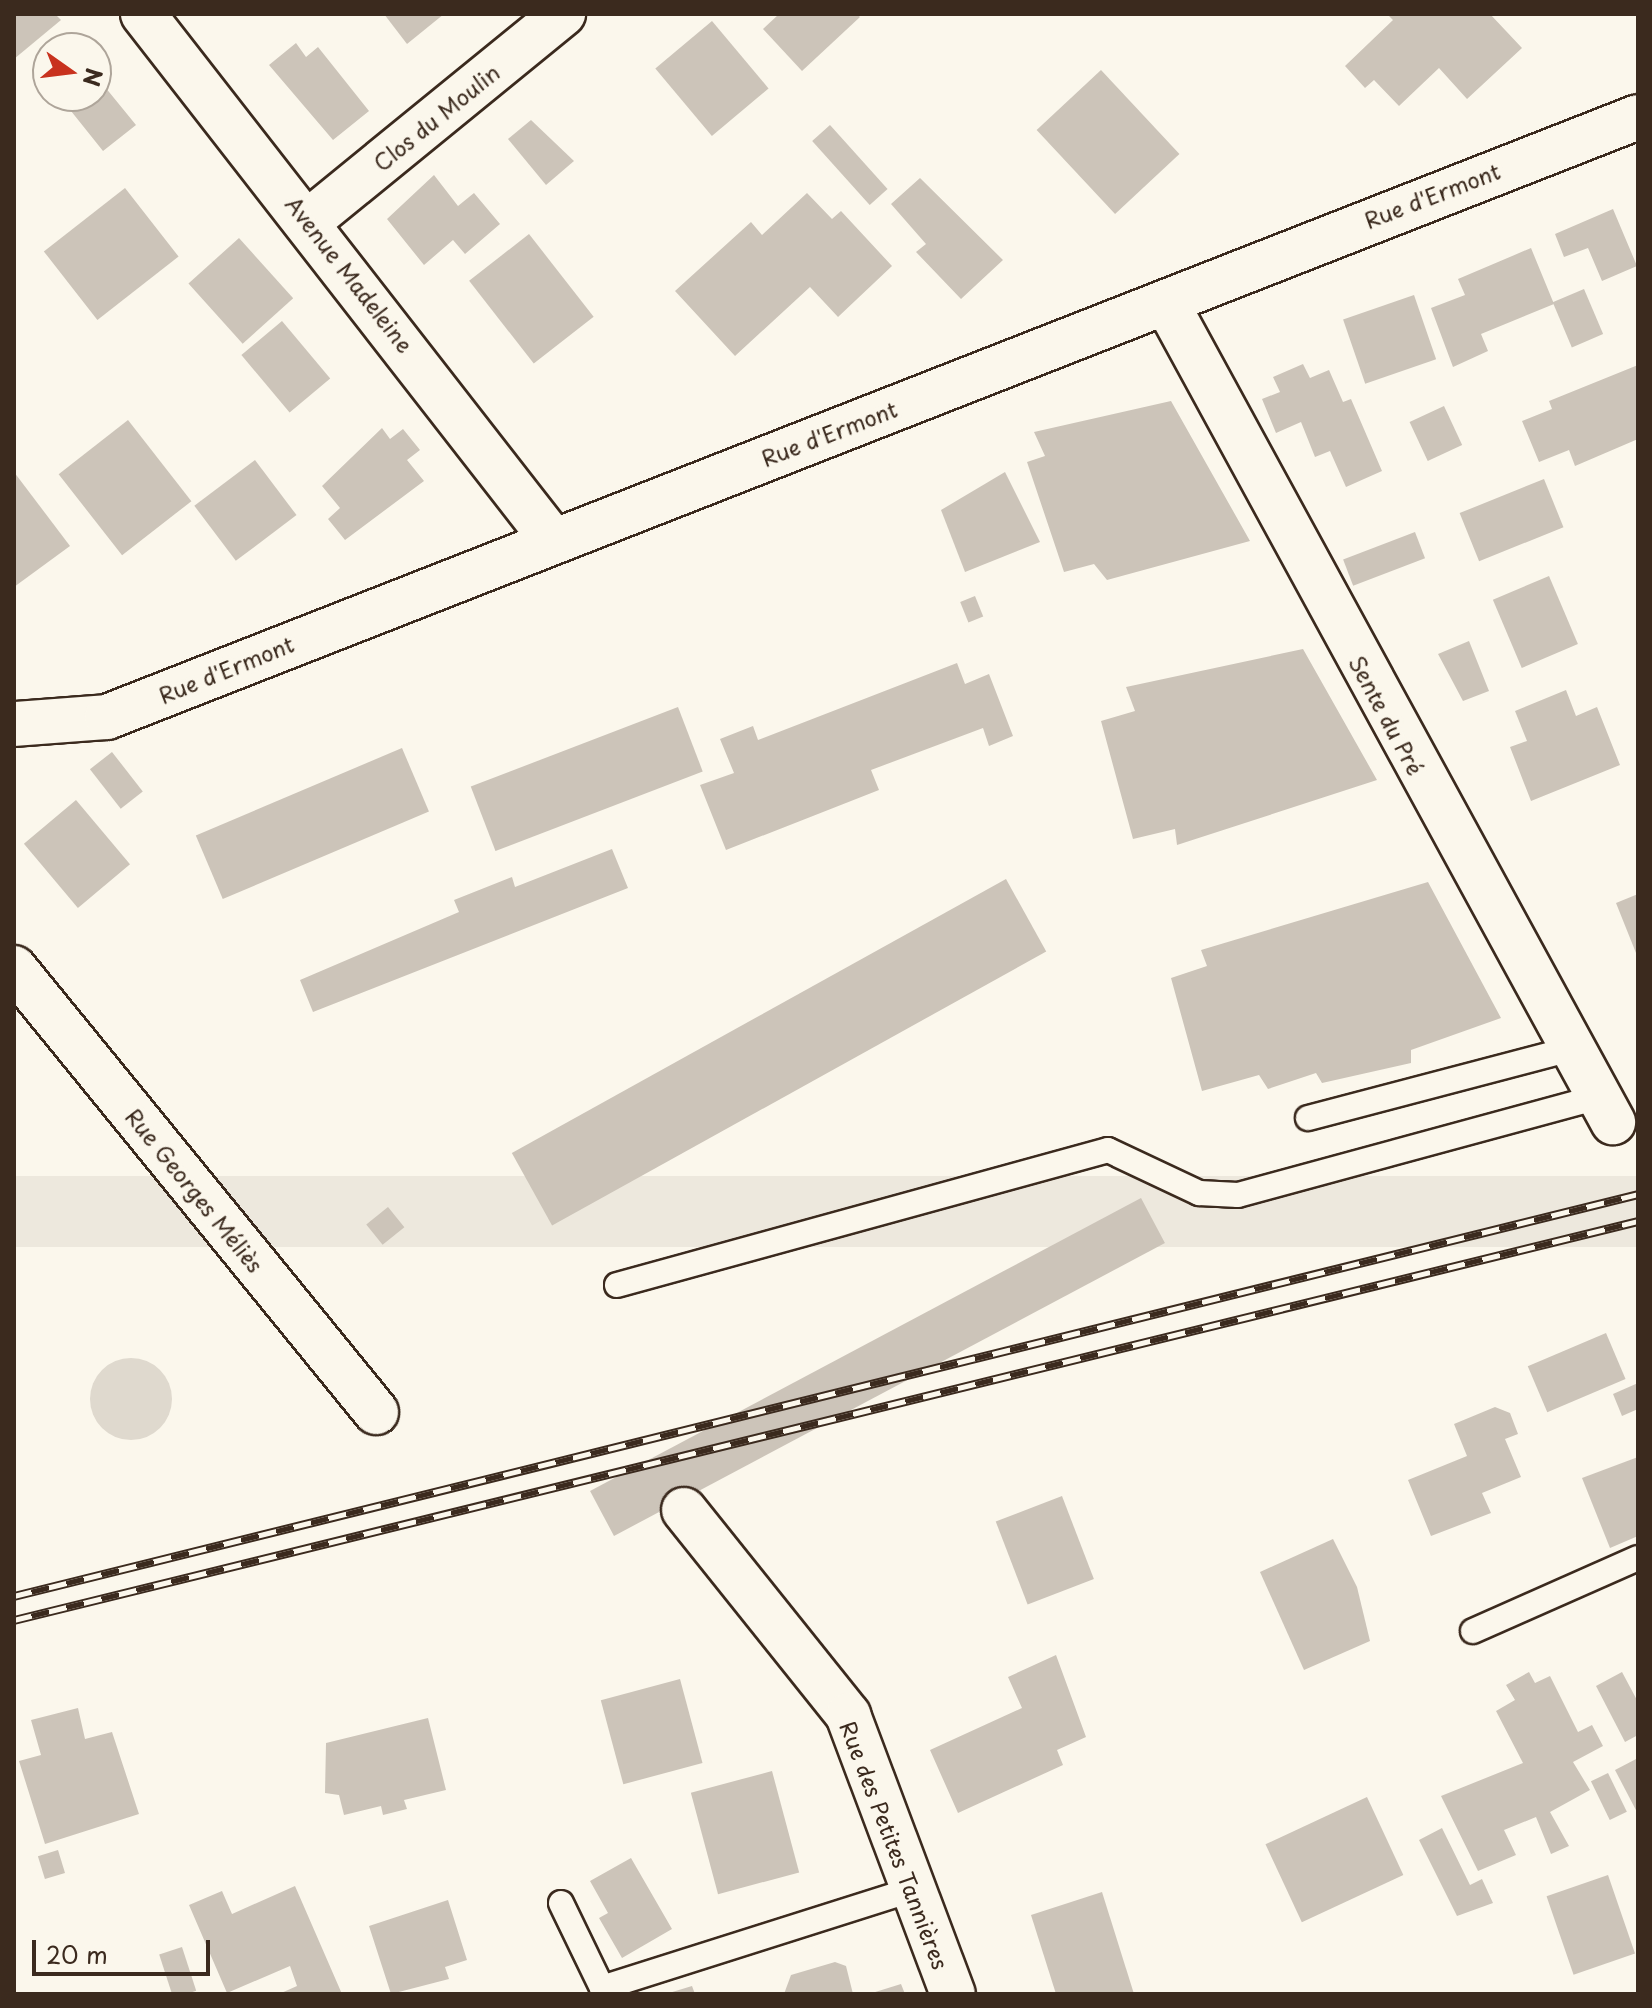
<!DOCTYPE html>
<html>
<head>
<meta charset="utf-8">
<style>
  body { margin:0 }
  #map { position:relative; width:1652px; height:2008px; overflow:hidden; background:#fbf7ec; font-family:"Playpen Sans",sans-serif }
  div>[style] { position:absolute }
  .built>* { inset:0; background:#ede8dd; transform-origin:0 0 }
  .green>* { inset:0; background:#dfd9ce }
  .round { border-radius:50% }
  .building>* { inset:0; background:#ccc4b9; transform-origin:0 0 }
  .roads { filter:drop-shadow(2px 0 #3b2a1e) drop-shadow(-2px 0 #3b2a1e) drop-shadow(0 2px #3b2a1e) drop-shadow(0 -2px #3b2a1e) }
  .service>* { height:24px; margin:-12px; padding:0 12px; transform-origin:12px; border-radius:12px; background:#fbf7ec }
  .minor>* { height:44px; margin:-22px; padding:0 22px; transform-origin:22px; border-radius:22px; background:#fbf7ec }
  .rail>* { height:9px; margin-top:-4.5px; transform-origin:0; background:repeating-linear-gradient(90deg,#fbf7ec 0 18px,#3b2a1e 0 36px); box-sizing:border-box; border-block:2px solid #3b2a1e }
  span { translate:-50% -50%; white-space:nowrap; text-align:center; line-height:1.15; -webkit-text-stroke:8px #fbf7ec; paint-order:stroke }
  .street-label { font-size:22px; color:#3b2a1e }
  .frame { position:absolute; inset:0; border:16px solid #3b2a1e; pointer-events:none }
  .north { position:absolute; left:32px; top:32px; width:80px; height:80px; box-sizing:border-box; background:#fbf7ec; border:2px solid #aea59a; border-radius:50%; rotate:104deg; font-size:22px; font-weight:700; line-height:32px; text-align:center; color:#3b2a1e }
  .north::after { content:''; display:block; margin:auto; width:28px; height:36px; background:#c8321e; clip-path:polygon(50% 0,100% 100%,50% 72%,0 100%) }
  .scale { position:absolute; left:32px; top:1940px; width:178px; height:36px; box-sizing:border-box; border:4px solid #3b2a1e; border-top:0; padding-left:10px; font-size:24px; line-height:28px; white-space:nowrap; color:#3b2a1e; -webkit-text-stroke:6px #fbf7ec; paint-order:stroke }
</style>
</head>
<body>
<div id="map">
  <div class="built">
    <i style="left:1638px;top:1176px;width:71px;height:1672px;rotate:90deg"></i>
  </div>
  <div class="green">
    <i class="round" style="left:90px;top:1358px;width:82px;height:82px"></i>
  </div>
  <div class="building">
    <i style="clip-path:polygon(14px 14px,55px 14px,61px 20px,14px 59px)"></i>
    <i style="clip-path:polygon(384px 14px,444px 14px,407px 44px)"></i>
    <i style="clip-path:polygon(779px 14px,857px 14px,860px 17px,802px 71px,763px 29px)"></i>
    <i style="clip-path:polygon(1387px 14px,1490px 14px,1522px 48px,1467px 99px,1439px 68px,1399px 106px,1374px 80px,1365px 88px,1345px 66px,1393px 20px)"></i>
    <i style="left:712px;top:21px;width:88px;height:74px;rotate:50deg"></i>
    <i style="clip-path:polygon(296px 43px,306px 57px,318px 47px,369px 111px,333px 140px,269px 65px)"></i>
    <i style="left:1101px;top:70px;width:115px;height:88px;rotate:47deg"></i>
    <i style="clip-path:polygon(96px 76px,136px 125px,103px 151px,59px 96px,96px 96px)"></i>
    <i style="clip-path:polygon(531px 120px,574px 161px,546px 185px,508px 139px)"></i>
    <i style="left:830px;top:125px;width:86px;height:24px;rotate:48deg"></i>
    <i style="clip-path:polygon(434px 175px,458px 206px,474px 193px,500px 224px,465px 254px,453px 240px,424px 265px,387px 219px)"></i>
    <i style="clip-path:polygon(920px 178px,1003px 260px,961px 299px,916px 252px,926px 244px,891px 204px)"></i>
    <i style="left:125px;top:188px;width:87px;height:103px;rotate:52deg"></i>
    <i style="clip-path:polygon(807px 193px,832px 219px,841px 211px,892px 266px,838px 317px,810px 287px,735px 356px,675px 291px,751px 222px,762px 235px)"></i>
    <i style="clip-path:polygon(1613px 209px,1637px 266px,1602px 281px,1588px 248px,1564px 257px,1555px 234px)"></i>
    <i style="left:529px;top:234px;width:105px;height:76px;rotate:52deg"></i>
    <i style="left:239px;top:238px;width:81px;height:68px;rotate:48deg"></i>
    <i style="clip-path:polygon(1531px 248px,1554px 304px,1481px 334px,1488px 351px,1453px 367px,1431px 308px,1465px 295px,1458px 279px)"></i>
    <i style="left:1584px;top:289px;width:49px;height:34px;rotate:67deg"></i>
    <i style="left:1414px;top:295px;width:68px;height:75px;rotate:71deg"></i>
    <i style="left:282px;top:321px;width:75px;height:53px;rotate:50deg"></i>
    <i style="clip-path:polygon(1303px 364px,1310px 378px,1329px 370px,1343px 402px,1351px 399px,1382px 471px,1346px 487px,1330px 451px,1315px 457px,1301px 422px,1276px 433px,1262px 399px,1280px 392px,1273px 377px)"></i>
    <i style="clip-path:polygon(1638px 365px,1638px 439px,1575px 466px,1569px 450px,1539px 462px,1522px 421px,1552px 409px,1549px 401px)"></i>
    <i style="clip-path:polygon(1171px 401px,1250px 541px,1107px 580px,1094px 564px,1064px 572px,1027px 462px,1045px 456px,1034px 432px)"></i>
    <i style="left:1444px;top:406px;width:43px;height:38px;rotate:65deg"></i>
    <i style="left:128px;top:420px;width:103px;height:88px;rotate:52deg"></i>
    <i style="clip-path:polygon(382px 428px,390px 439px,403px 429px,420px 450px,407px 460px,424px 481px,345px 540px,328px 519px,340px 508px,322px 486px)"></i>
    <i style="left:255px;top:460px;width:69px;height:76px;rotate:53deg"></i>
    <i style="clip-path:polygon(14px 472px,70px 546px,14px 587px)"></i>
    <i style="clip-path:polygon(1005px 472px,1040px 542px,965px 572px,941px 510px)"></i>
    <i style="left:1544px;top:479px;width:52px;height:91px;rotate:68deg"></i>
    <i style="left:1415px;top:532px;width:28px;height:77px;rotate:69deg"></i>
    <i style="left:1549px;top:576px;width:74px;height:61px;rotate:67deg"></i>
    <i style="left:975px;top:596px;width:22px;height:16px;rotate:68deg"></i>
    <i style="clip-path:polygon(1469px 641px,1489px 691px,1463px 701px,1438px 654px)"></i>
    <i style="clip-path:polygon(1303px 649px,1377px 780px,1177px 845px,1175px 829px,1133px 839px,1101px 721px,1135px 711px,1126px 687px)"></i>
    <i style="clip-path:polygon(957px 663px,965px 684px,989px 674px,1013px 736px,989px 746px,983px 728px,871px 770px,879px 790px,726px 850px,700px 785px,734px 773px,720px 739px,753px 726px,758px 740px)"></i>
    <i style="clip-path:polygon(1566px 690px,1576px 716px,1597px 707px,1620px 765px,1531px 801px,1510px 747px,1527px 741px,1515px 711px)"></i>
    <i style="left:678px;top:707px;width:69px;height:222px;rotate:69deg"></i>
    <i style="left:402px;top:748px;width:69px;height:224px;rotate:67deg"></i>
    <i style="left:112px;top:752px;width:50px;height:28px;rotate:52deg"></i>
    <i style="left:76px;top:800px;width:84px;height:68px;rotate:50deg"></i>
    <i style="clip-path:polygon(612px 849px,628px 888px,313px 1012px,300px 980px,459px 912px,454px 900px,512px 877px,515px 887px)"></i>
    <i style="left:1006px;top:879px;width:83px;height:565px;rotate:61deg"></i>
    <i style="clip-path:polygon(1428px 882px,1501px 1018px,1411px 1050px,1411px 1063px,1322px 1083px,1316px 1073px,1268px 1089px,1259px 1075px,1202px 1091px,1171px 978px,1207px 966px,1201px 950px)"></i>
    <i style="clip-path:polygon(1638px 894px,1638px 958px,1616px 903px)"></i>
    <i style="left:1141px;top:1198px;width:51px;height:624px;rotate:62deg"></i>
    <i style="left:388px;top:1207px;width:26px;height:28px;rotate:51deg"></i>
    <i style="left:1606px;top:1333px;width:50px;height:85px;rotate:67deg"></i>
    <i style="clip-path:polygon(1638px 1383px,1638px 1409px,1622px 1416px,1613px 1394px)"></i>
    <i style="clip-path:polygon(1495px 1407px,1510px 1413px,1518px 1434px,1505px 1439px,1521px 1477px,1482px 1493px,1491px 1513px,1431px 1536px,1408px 1480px,1467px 1456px,1454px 1424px)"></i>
    <i style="clip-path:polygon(1638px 1457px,1638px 1536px,1610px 1548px,1582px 1478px)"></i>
    <i style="left:1062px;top:1496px;width:89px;height:71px;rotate:69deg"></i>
    <i style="clip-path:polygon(1333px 1539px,1357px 1587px,1370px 1641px,1304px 1670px,1260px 1572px)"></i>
    <i style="clip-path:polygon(1056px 1655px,1086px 1737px,1057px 1750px,1063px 1765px,958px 1813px,930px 1750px,1022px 1708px,1008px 1677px)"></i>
    <i style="clip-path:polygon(1529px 1672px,1535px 1683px,1550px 1676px,1578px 1732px,1592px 1725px,1603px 1746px,1573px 1762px,1590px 1790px,1550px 1812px,1569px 1846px,1551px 1854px,1536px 1817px,1504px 1830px,1516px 1855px,1478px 1871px,1441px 1796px,1523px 1763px,1496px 1711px,1515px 1700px,1506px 1685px)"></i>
    <i style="clip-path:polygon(1622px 1672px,1638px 1702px,1638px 1735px,1625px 1742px,1596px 1686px)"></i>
    <i style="left:680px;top:1679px;width:87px;height:82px;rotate:75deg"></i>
    <i style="clip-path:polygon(78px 1708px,85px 1739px,112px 1732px,139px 1814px,45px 1844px,19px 1761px,41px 1755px,31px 1720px)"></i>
    <i style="clip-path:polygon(428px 1718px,446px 1790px,404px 1800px,407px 1809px,383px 1815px,381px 1806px,344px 1815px,339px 1795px,325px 1793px,326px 1743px)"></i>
    <i style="clip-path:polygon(1638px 1758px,1638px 1814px,1615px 1770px)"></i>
    <i style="left:772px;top:1771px;width:105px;height:84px;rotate:75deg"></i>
    <i style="left:1608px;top:1773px;width:43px;height:19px;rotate:64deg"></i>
    <i style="left:1367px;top:1797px;width:86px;height:112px;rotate:65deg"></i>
    <i style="clip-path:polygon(1442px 1828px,1470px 1885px,1482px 1879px,1493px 1903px,1457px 1916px,1419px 1840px)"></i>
    <i style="left:58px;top:1850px;width:24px;height:21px;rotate:73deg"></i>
    <i style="clip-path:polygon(631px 1858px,672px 1929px,622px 1958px,599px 1918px,608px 1913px,590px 1881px)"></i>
    <i style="left:1608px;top:1875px;width:83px;height:65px;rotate:71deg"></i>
    <i style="clip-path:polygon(295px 1886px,342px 1994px,279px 1994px,297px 1986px,290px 1966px,227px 1993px,189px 1905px,222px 1891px,232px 1914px)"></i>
    <i style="clip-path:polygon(1102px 1892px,1134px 1994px,1056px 1994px,1031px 1915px)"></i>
    <i style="clip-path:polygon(448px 1900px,467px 1960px,445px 1967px,449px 1979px,391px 1994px,369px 1926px)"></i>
    <i style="left:182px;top:1947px;width:46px;height:24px;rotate:72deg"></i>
    <i style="clip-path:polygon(835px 1962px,846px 1966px,853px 1994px,784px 1994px,791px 1975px)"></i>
    <i style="clip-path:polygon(901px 1984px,905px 1994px,872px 1994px,872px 1993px)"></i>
    <i style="clip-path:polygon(692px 1986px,695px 1994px,670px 1994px,669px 1993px)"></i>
  </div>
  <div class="roads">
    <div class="service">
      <i style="left:1308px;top:1118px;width:275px;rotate:-14.7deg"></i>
      <i style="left:617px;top:1285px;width:509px;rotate:-15.37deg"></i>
      <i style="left:1108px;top:1150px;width:101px;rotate:25.3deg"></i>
      <i style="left:1199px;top:1193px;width:39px;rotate:3deg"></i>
      <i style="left:1238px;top:1195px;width:378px;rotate:-15.2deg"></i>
      <i style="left:1473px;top:1631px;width:180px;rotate:-23.9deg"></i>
      <i style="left:561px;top:1903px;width:94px;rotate:64.2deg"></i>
      <i style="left:602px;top:1988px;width:328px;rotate:-17.6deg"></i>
    </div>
    <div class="minor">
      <i style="left:143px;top:14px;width:664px;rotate:52.09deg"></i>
      <i style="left:309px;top:221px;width:328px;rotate:-39.2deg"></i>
      <i style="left:1167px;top:304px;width:932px;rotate:61.4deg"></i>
      <i style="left:14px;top:724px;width:93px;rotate:-4.3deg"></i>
      <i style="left:107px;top:717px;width:1644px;rotate:-21.4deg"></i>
      <i style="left:14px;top:968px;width:573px;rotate:50.81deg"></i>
      <i style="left:684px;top:1510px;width:263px;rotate:51.3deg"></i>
      <i style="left:848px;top:1715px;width:298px;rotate:69.4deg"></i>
    </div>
  </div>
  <div class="rail">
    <i style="left:14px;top:1596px;width:1673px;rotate:-13.9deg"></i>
    <i style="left:14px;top:1620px;width:1672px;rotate:-13.8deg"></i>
  </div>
  <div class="street-label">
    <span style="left:436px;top:117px;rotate:-39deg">Clos du Moulin</span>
    <span style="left:1432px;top:195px;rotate:-21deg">Rue d'Ermont</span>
    <span style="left:350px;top:274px;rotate:52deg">Avenue Madeleine</span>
    <span style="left:829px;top:433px;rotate:-21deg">Rue d'Ermont</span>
    <span style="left:226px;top:669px;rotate:-22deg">Rue d'Ermont</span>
    <span style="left:1387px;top:715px;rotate:62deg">Sente du Pré</span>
    <span style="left:195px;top:1190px;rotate:51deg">Rue Georges Méliès</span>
    <span style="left:895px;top:1845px;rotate:69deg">Rue des Petites Tannières</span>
  </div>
  <div class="frame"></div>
  <div class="north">N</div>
  <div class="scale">20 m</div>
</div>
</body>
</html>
